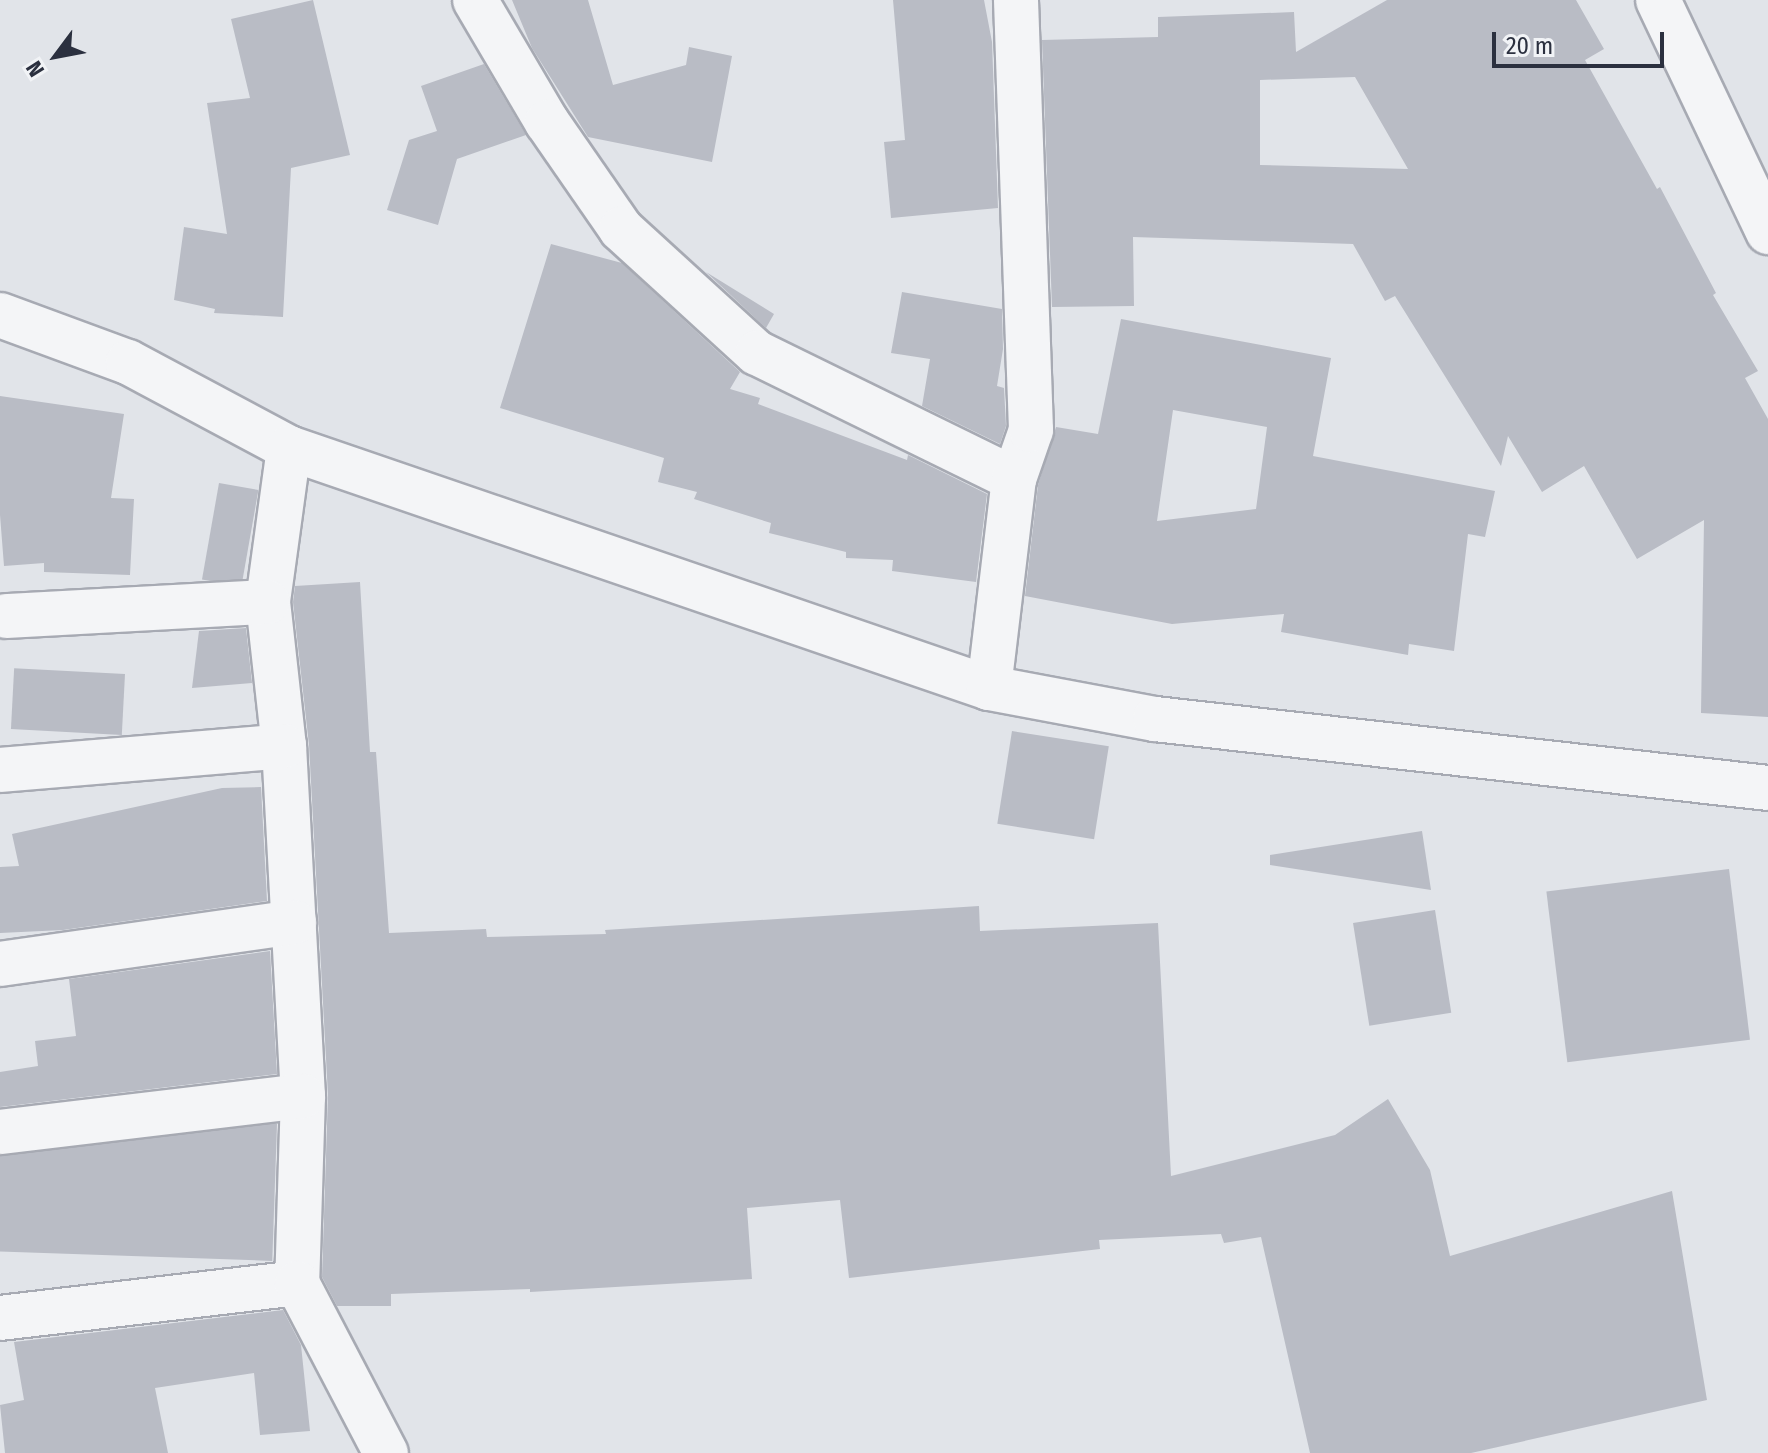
<!DOCTYPE html>
<html>
<head>
<meta charset="utf-8">
<style>
  body { margin:0 }
  #map { position:relative; width:1768px; height:1453px; overflow:hidden; background:#e1e4e9; font-family:"Fira Sans Condensed",sans-serif }
  div>[style] { position:absolute }
  .building>* { inset:0; background:#b9bcc5; transform-origin:0 0 }
  .roads { filter:drop-shadow(2px 0 #a7aab3) drop-shadow(-2px 0 #a7aab3) drop-shadow(0 2px #a7aab3) drop-shadow(0 -2px #a7aab3) }
  .minor>* { height:44px; margin:-22px; padding:0 22px; transform-origin:22px; border-radius:22px; background:#f4f5f7 }
  span { translate:-50% -50%; white-space:nowrap; text-align:center; line-height:1.15; -webkit-text-stroke:6px #f1f3f6; paint-order:stroke }
  .north { position:absolute; left:16px; top:16px; width:80px; height:80px; -webkit-text-stroke:6px #f1f3f6; paint-order:stroke; rotate:238deg; font-size:22px; font-weight:700; line-height:32px; text-align:center; color:#2b303f }
  .north::after { content:''; display:block; margin:auto; width:28px; height:36px; background:#2b303f; clip-path:polygon(50% 0,100% 100%,50% 72%,0 100%) }
  .scale { position:absolute; left:1492px; top:32px; width:172px; height:36px; box-sizing:border-box; border:4px solid #2b303f; border-top:0; padding-left:10px; font-size:24px; line-height:28px; white-space:nowrap; color:#2b303f; -webkit-text-stroke:6px #f1f3f6; paint-order:stroke }
</style>
</head>
<body>
<div id="map">
  <div class="building">
    <i style="clip-path:polygon(313px 0,350px 155px,291px 168px,283px 317px,214px 313px,215px 309px,174px 300px,184px 227px,227px 234px,207px 103px,250px 98px,231px 19px)"></i>
    <i style="clip-path:polygon(512px 0,588px 0,613px 85px,686px 65px,689px 47px,732px 56px,712px 162px,588px 137px,532px 48px)"></i>
    <i style="clip-path:polygon(893px 0,984px 0,992px 42px,998px 208px,891px 218px,884px 142px,905px 140px)"></i>
    <i style="clip-path:polygon(evenodd,1387px 0,1576px 0,1604px 49px,1585px 60px,1657px 189px,1660px 187px,1716px 293px,1713px 295px,1758px 371px,1745px 378px,1768px 419px,1768px 717px,1701px 713px,1704px 520px,1637px 559px,1584px 466px,1542px 492px,1508px 436px,1501px 466px,1395px 296px,1385px 301px,1353px 244px,1133px 237px,1134px 306px,1052px 307px,1042px 40px,1158px 37px,1158px 17px,1294px 12px,1296px 52px,1387px 0,1355px 77px,1408px 169px,1260px 165px,1260px 80px,1355px 77px)"></i>
    <i style="clip-path:polygon(484px 64px,526px 135px,457px 159px,438px 225px,387px 210px,409px 140px,437px 131px,421px 86px)"></i>
    <i style="clip-path:polygon(551px 244px,622px 263px,740px 372px,730px 389px,760px 398px,758px 404px,907px 460px,908px 455px,987px 494px,976px 582px,892px 571px,893px 560px,846px 558px,846px 552px,769px 533px,771px 523px,694px 499px,697px 492px,658px 482px,664px 458px,500px 408px)"></i>
    <i style="clip-path:polygon(706px 272px,774px 314px,766px 328px)"></i>
    <i style="clip-path:polygon(902px 292px,1002px 309px,1003px 349px,997px 386px,1004px 388px,1006px 426px,1000px 444px,922px 406px,930px 359px,891px 353px)"></i>
    <i style="clip-path:polygon(evenodd,1121px 319px,1331px 358px,1313px 456px,1495px 491px,1485px 537px,1468px 534px,1454px 651px,1409px 644px,1408px 655px,1281px 632px,1284px 614px,1172px 624px,1025px 596px,1038px 485px,1056px 427px,1098px 434px,1121px 319px,1173px 410px,1267px 427px,1256px 509px,1157px 521px,1173px 410px)"></i>
    <i style="clip-path:polygon(0 396px,124px 414px,111px 498px,134px 499px,130px 575px,44px 572px,44px 563px,4px 566px,0 515px)"></i>
    <i style="left:219px;top:483px;width:40px;height:98px;rotate:10deg"></i>
    <i style="clip-path:polygon(360px 582px,370px 752px,376px 752px,389px 933px,486px 929px,487px 937px,606px 934px,605px 930px,979px 906px,980px 931px,1158px 923px,1171px 1176px,1335px 1135px,1388px 1099px,1430px 1170px,1450px 1256px,1672px 1191px,1707px 1400px,1471px 1453px,1310px 1453px,1261px 1237px,1224px 1243px,1221px 1234px,1099px 1240px,1100px 1249px,849px 1278px,840px 1200px,747px 1208px,752px 1279px,530px 1292px,530px 1289px,391px 1294px,391px 1306px,337px 1306px,322px 1277px,328px 1095px,309px 745px,293px 602px,295px 586px)"></i>
    <i style="clip-path:polygon(246px 628px,252px 683px,192px 688px,199px 631px)"></i>
    <i style="left:125px;top:674px;width:61px;height:111px;rotate:93deg"></i>
    <i style="left:1012px;top:731px;width:98px;height:94px;rotate:9deg"></i>
    <i style="clip-path:polygon(261px 787px,267px 901px,63px 930px,0 933px,0 867px,19px 866px,12px 834px,222px 788px)"></i>
    <i style="clip-path:polygon(1422px 831px,1431px 890px,1270px 865px,1270px 855px)"></i>
    <i style="left:1729px;top:869px;width:172px;height:184px;rotate:83deg"></i>
    <i style="left:1435px;top:910px;width:104px;height:83px;rotate:81deg"></i>
    <i style="clip-path:polygon(270px 951px,277px 1074px,0 1107px,0 1072px,38px 1066px,35px 1041px,76px 1036px,69px 979px)"></i>
    <i style="left:277px;top:1124px;width:137px;height:279px;rotate:92deg"></i>
    <i style="clip-path:polygon(283px 1310px,301px 1345px,310px 1431px,260px 1435px,254px 1373px,155px 1388px,168px 1453px,5px 1453px,0 1405px,24px 1400px,14px 1342px)"></i>
  </div>
  <div class="roads">
    <div class="minor">
      <i style="left:475px;top:0;width:142px;rotate:59.5deg"></i>
      <i style="left:547px;top:122px;width:130px;rotate:55.3deg"></i>
      <i style="left:621px;top:229px;width:184px;rotate:42.4deg"></i>
      <i style="left:757px;top:353px;width:286px;rotate:26.1deg"></i>
      <i style="left:1658px;top:0;width:257px;rotate:64.6deg"></i>
      <i style="left:0;top:315px;width:136px;rotate:20.2deg"></i>
      <i style="left:128px;top:362px;width:183px;rotate:28.1deg"></i>
      <i style="left:289px;top:448px;width:740px;rotate:18.92deg"></i>
      <i style="left:989px;top:688px;width:169px;rotate:10.6deg"></i>
      <i style="left:1155px;top:719px;width:617px;rotate:6.42deg"></i>
      <i style="left:289px;top:448px;width:155px;rotate:97.8deg"></i>
      <i style="left:268px;top:602px;width:145px;rotate:83.7deg"></i>
      <i style="left:284px;top:746px;width:351px;rotate:86.9deg"></i>
      <i style="left:303px;top:1096px;width:187px;rotate:91.8deg"></i>
      <i style="left:6px;top:616px;width:262px;rotate:-3.1deg"></i>
      <i style="left:989px;top:688px;width:210px;rotate:-83.2deg"></i>
      <i style="left:1014px;top:479px;width:52px;rotate:-70.9deg"></i>
      <i style="left:1031px;top:430px;width:430px;rotate:-92deg"></i>
      <i style="left:0;top:770px;width:285px;rotate:-4.8deg"></i>
      <i style="left:0;top:964px;width:297px;rotate:-8.1deg"></i>
      <i style="left:0;top:1132px;width:305px;rotate:-6.8deg"></i>
      <i style="left:0;top:1318px;width:299px;rotate:-6.7deg"></i>
      <i style="left:297px;top:1283px;width:192px;rotate:62.4deg"></i>
    </div>
  </div>
  <div class="north">N</div>
  <div class="scale">20 m</div>
</div>
</body>
</html>
